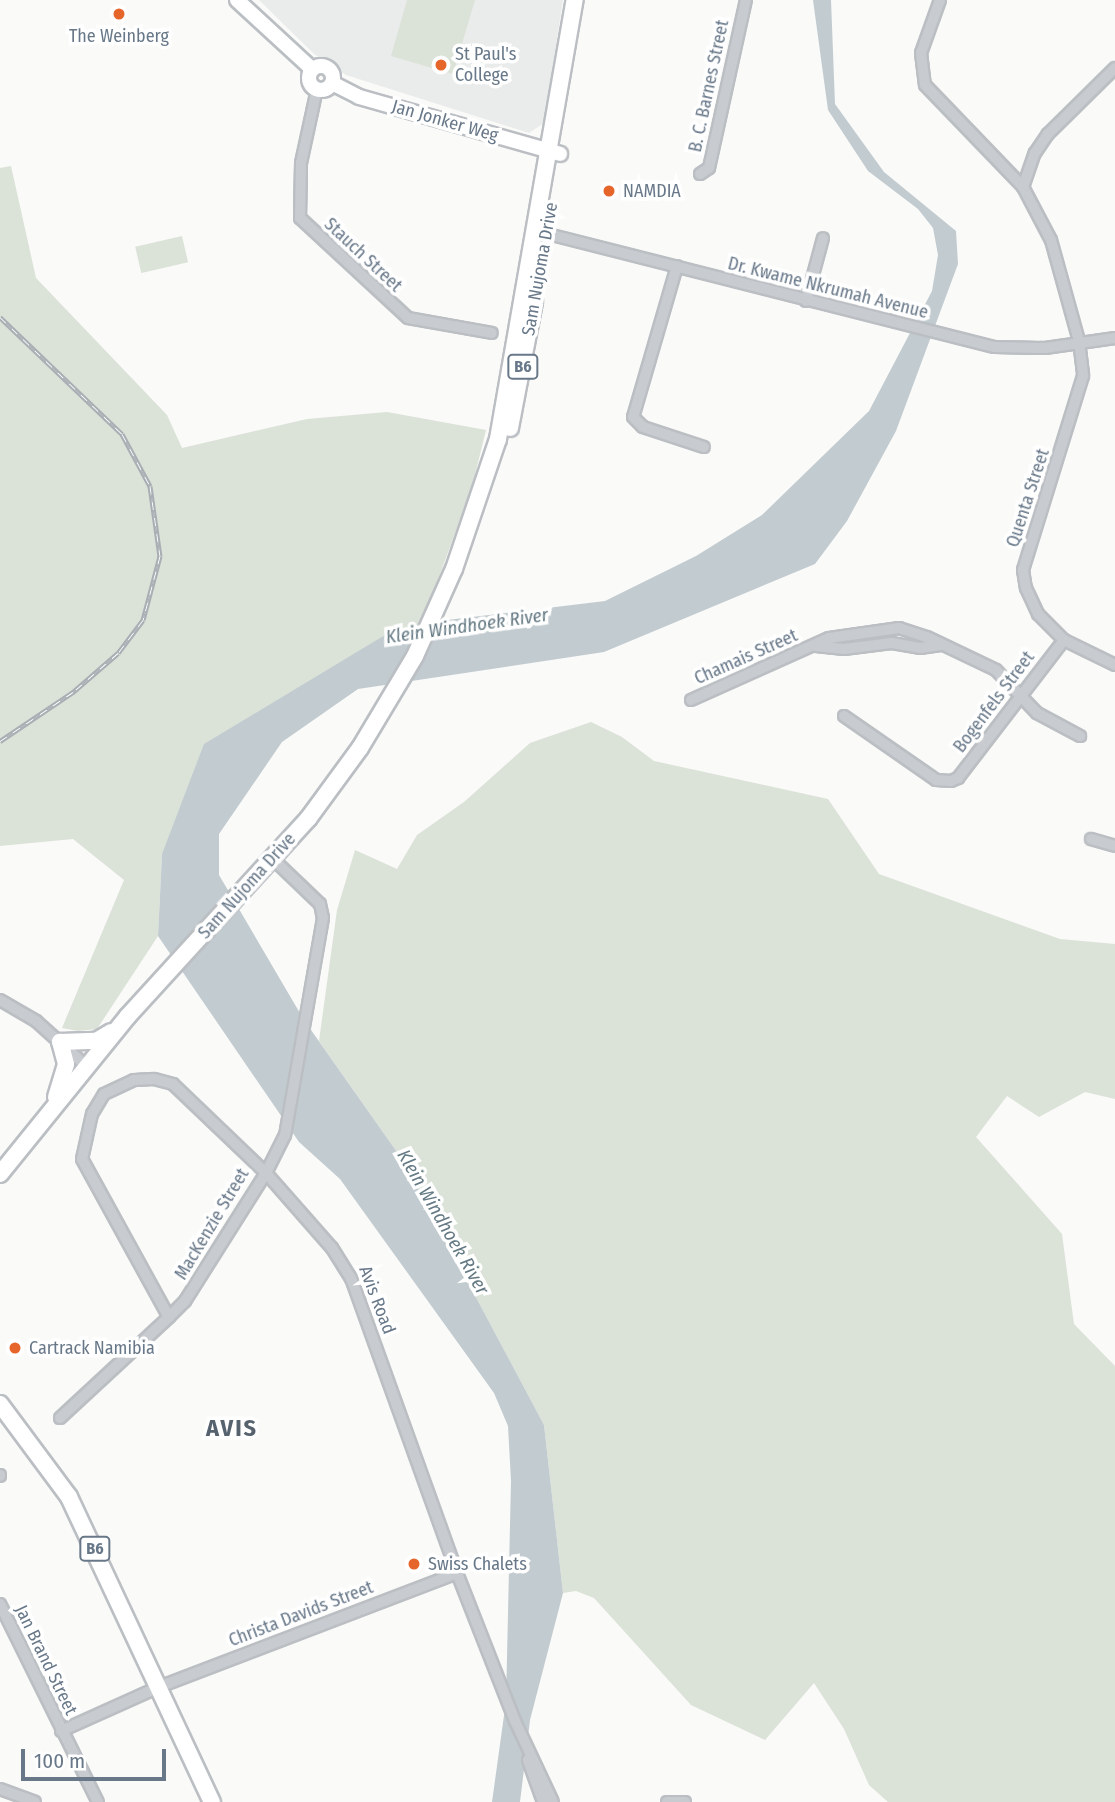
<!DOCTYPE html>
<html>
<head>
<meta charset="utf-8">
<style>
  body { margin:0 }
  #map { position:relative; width:1115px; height:1802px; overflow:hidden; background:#fafaf8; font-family:"Fira Sans Condensed",sans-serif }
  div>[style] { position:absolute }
  .built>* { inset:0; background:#eaeceb }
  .green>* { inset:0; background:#dbe2d8; transform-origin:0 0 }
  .water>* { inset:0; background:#c2cbd0 }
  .roads { filter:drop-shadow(2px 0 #bbbfc3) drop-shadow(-2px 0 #bbbfc3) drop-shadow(0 2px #bbbfc3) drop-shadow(0 -2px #bbbfc3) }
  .minor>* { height:10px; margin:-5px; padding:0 5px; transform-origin:5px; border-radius:5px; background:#c8cbcf }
  .major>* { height:14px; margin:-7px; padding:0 7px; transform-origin:7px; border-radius:7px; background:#fff }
  .major>.ring { margin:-7px; padding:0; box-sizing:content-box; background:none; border:14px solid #fff; border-radius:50% }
  .highway>* { height:16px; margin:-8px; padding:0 8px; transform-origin:8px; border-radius:8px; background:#fff }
  .rail>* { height:5px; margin-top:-2.5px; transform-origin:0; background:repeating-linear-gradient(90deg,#fff 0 8px,#a8aeb4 0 16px); box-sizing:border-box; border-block:2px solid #a8aeb4 }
  .dots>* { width:19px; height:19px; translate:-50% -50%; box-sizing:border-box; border:4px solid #fff; border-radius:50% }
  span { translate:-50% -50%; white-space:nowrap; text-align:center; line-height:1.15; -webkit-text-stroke:7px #fff; paint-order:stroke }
  .shield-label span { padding:2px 5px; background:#fff; border:2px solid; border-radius:5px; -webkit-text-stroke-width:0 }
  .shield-label { font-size:16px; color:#687889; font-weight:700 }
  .poi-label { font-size:18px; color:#687889 }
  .left { translate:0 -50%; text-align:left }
  .street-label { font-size:18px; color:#687889 }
  .water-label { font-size:19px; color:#647983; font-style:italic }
  .district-label { font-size:24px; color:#56626e; font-weight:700; letter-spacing:2px }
  .scale { position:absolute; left:21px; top:1749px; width:145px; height:32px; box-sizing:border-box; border:4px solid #687889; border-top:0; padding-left:9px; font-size:21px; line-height:24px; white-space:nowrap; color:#687889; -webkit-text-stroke:5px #fff; paint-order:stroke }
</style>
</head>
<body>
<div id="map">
  <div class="built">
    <i style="clip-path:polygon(259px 0,563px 0,544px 123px,529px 133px,346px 75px,314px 54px)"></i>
  </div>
  <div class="green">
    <i style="clip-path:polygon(407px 0,475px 0,453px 74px,391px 56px)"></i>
    <i style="clip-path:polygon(11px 166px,36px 278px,167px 415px,182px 448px,307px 419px,387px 412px,486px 430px,472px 487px,422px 623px,385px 635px,162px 854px,158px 936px,97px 1029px,78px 1031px,62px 1028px,124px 880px,73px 839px,0 846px,0 168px)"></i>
    <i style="left:182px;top:236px;width:27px;height:48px;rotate:77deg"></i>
    <i style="clip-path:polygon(591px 722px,622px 737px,654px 761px,828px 799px,879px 874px,1060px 939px,1115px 944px,1115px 1099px,1085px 1092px,1039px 1117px,1007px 1096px,976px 1137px,1062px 1234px,1074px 1324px,1115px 1366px,1115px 1802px,888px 1802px,869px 1785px,844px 1729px,814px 1683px,765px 1740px,691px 1705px,594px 1598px,576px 1591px,563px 1593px,544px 1425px,404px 1162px,319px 1041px,337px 910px,355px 850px,397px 869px,417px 835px,464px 802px,530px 743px)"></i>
  </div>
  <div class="water">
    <i style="clip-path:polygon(813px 0,831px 0,835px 104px,884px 172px,956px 231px,958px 264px,896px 431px,847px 521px,815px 564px,604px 652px,358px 689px,282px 742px,219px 834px,219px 875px,304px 1020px,404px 1162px,544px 1425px,563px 1593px,530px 1720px,520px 1802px,492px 1802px,506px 1701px,511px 1481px,508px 1426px,494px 1393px,340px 1179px,299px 1142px,158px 936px,162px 854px,204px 744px,385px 635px,422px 623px,605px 601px,696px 556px,762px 515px,869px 411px,932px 291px,938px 255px,933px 228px,918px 209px,868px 171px,828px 110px)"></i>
  </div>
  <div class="roads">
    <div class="minor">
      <i style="left:940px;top:0;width:56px;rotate:109.7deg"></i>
      <i style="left:921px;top:53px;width:32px;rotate:83deg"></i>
      <i style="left:925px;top:85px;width:141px;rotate:46.1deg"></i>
      <i style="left:1023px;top:187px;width:60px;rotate:62.2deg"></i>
      <i style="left:1051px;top:240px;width:105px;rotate:74.5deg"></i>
      <i style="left:1079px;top:341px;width:35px;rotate:83deg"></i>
      <i style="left:1083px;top:376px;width:203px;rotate:107.2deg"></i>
      <i style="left:1023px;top:570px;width:18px;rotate:81deg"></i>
      <i style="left:1026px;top:588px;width:29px;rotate:65deg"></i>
      <i style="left:1038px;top:614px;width:37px;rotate:45deg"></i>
      <i style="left:1064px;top:640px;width:57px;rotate:26.1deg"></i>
      <i style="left:317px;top:89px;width:76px;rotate:102.2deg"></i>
      <i style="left:301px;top:163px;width:55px;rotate:91deg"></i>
      <i style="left:300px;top:218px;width:147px;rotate:42.8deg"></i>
      <i style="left:408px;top:318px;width:85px;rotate:10.1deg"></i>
      <i style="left:700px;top:174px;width:11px;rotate:-34deg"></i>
      <i style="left:709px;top:168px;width:172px;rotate:-77.6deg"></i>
      <i style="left:1023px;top:187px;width:36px;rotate:-71deg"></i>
      <i style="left:1035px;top:153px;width:23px;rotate:-56deg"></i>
      <i style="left:1048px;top:134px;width:94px;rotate:-44.6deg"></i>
      <i style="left:536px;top:231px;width:473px;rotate:14.2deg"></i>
      <i style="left:995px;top:347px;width:50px;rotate:1.1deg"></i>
      <i style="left:1045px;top:348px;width:71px;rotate:-8.1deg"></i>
      <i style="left:677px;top:266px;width:157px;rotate:106.2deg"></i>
      <i style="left:633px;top:417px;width:14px;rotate:45deg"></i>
      <i style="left:643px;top:427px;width:64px;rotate:18.2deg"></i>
      <i style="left:806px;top:301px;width:65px;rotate:-74.9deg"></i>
      <i style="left:816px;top:646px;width:28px;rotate:6deg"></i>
      <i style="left:844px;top:649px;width:48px;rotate:-7.1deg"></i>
      <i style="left:892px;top:643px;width:28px;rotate:10deg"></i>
      <i style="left:920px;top:648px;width:21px;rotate:-8deg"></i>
      <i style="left:691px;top:700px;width:151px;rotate:-24.2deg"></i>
      <i style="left:829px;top:638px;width:71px;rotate:-8.1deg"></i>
      <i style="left:899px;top:628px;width:29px;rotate:18deg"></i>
      <i style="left:927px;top:637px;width:76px;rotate:25.6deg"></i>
      <i style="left:996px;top:670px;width:59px;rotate:46.4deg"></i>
      <i style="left:1037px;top:713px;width:49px;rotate:28.1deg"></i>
      <i style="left:844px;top:716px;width:112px;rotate:34.8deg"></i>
      <i style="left:936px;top:780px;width:15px;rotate:4deg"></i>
      <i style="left:951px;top:781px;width:8px;rotate:-23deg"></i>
      <i style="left:958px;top:778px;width:174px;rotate:-52.5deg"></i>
      <i style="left:1091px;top:839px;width:25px;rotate:16deg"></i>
      <i style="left:272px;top:858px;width:66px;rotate:43.8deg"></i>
      <i style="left:320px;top:904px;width:14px;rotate:78deg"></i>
      <i style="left:323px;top:918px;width:220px;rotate:99.9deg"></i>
      <i style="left:285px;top:1135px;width:42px;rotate:116.6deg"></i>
      <i style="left:266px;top:1173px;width:100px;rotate:48.7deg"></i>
      <i style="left:332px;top:1248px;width:36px;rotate:58deg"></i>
      <i style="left:351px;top:1278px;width:313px;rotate:70.2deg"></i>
      <i style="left:457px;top:1573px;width:159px;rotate:68.6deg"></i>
      <i style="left:515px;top:1721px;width:89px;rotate:64.9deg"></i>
      <i style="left:0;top:1000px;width:42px;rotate:30.3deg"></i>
      <i style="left:36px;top:1021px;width:67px;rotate:42deg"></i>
      <i style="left:60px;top:1418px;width:149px;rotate:-42.8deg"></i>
      <i style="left:169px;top:1317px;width:23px;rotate:-45deg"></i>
      <i style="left:185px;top:1301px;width:151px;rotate:-57.7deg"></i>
      <i style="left:266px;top:1173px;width:129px;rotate:-136.3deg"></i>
      <i style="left:173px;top:1084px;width:20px;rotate:-165deg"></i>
      <i style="left:154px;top:1079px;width:20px;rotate:177deg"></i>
      <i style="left:134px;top:1080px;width:33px;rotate:155deg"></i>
      <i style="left:104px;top:1094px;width:23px;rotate:121deg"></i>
      <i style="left:92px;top:1114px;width:46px;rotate:102.5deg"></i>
      <i style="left:82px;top:1159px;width:180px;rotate:61.2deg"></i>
      <i style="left:0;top:1476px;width:1px;rotate:-90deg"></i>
      <i style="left:0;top:1604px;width:221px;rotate:63.7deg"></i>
      <i style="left:61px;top:1731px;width:107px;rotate:-24.2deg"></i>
      <i style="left:159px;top:1687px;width:319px;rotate:-20.9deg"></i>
      <i style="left:528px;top:1760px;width:45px;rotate:70.3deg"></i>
      <i style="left:0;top:1789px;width:37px;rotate:20deg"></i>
      <i style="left:667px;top:1802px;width:18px"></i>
    </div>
    <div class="major">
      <i style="left:237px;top:0;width:102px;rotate:42.6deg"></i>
      <i class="ring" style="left:309px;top:66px;width:10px;height:10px"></i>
      <i style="left:332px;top:83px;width:30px;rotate:27deg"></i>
      <i style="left:359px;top:97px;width:209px;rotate:15.8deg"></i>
    </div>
    <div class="highway">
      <i style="left:510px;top:428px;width:128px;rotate:-79.2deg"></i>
      <i style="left:56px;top:1097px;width:34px;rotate:-73deg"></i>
      <i style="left:66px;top:1064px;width:23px;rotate:-105deg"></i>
      <i style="left:60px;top:1042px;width:36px;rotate:-2deg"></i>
      <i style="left:96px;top:1041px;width:17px;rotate:-31deg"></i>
      <i style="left:0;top:1174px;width:203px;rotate:-51deg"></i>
      <i style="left:128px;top:1016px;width:267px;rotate:-47.6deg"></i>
      <i style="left:308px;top:819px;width:88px;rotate:-53.8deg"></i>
      <i style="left:360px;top:748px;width:107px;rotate:-59.1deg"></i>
      <i style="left:415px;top:656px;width:95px;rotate:-65.9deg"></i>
      <i style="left:454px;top:569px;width:137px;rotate:-71.3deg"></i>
      <i style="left:498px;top:439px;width:446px;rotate:-80.1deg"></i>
      <i style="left:0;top:1404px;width:116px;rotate:53.4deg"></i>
      <i style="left:69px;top:1497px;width:337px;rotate:64.9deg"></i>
    </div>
  </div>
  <div class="rail">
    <i style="left:0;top:317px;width:169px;rotate:43.8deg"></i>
    <i style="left:122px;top:434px;width:59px;rotate:61.7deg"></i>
    <i style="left:150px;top:486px;width:71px;rotate:81.9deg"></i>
    <i style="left:160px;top:556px;width:66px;rotate:104.9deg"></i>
    <i style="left:143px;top:620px;width:41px;rotate:127.1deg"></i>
    <i style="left:118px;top:653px;width:60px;rotate:139.1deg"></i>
    <i style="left:73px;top:692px;width:88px;rotate:146.1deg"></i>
  </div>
  <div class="dots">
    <i style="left:119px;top:14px;background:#e6652b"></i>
    <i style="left:441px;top:65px;background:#e6652b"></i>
    <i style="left:609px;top:191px;background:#e6652b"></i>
    <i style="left:15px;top:1348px;background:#e6652b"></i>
    <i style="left:414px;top:1564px;background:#e6652b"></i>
  </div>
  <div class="shield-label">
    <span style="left:523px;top:367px">B6</span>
    <span style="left:95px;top:1549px">B6</span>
  </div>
  <div class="poi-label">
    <span style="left:119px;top:36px">The Weinberg</span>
    <span class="left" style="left:455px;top:65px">St Paul's<br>College</span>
    <span class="left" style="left:623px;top:191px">NAMDIA</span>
    <span class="left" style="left:29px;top:1348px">Cartrack Namibia</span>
    <span class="left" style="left:428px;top:1564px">Swiss Chalets</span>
  </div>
  <div class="street-label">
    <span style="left:709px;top:86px;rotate:-78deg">B. C. Barnes Street</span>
    <span style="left:445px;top:121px;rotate:16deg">Jan Jonker Weg</span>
    <span style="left:363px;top:255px;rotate:43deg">Stauch Street</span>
    <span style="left:540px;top:269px;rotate:-80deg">Sam Nujoma Drive</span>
    <span style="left:828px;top:288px;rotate:14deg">Dr. Kwame Nkrumah Avenue</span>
    <span style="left:1028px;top:498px;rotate:-72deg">Quenta Street</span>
    <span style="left:746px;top:657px;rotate:-24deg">Chamais Street</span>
    <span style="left:994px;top:702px;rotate:-53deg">Bogenfels Street</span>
    <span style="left:247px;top:886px;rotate:-48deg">Sam Nujoma Drive</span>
    <span style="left:212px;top:1224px;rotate:-59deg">MacKenzie Street</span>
    <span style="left:377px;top:1300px;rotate:69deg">Avis Road</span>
    <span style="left:301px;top:1614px;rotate:-21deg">Christa Davids Street</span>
    <span style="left:46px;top:1660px;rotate:64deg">Jan Brand Street</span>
  </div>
  <div class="water-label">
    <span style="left:467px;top:626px;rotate:-8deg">Klein Windhoek River</span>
    <span style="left:443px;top:1222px;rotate:60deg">Klein Windhoek River</span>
  </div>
  <div class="district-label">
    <span style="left:232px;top:1429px">AVIS</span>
  </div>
  <div class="scale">100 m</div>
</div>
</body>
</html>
